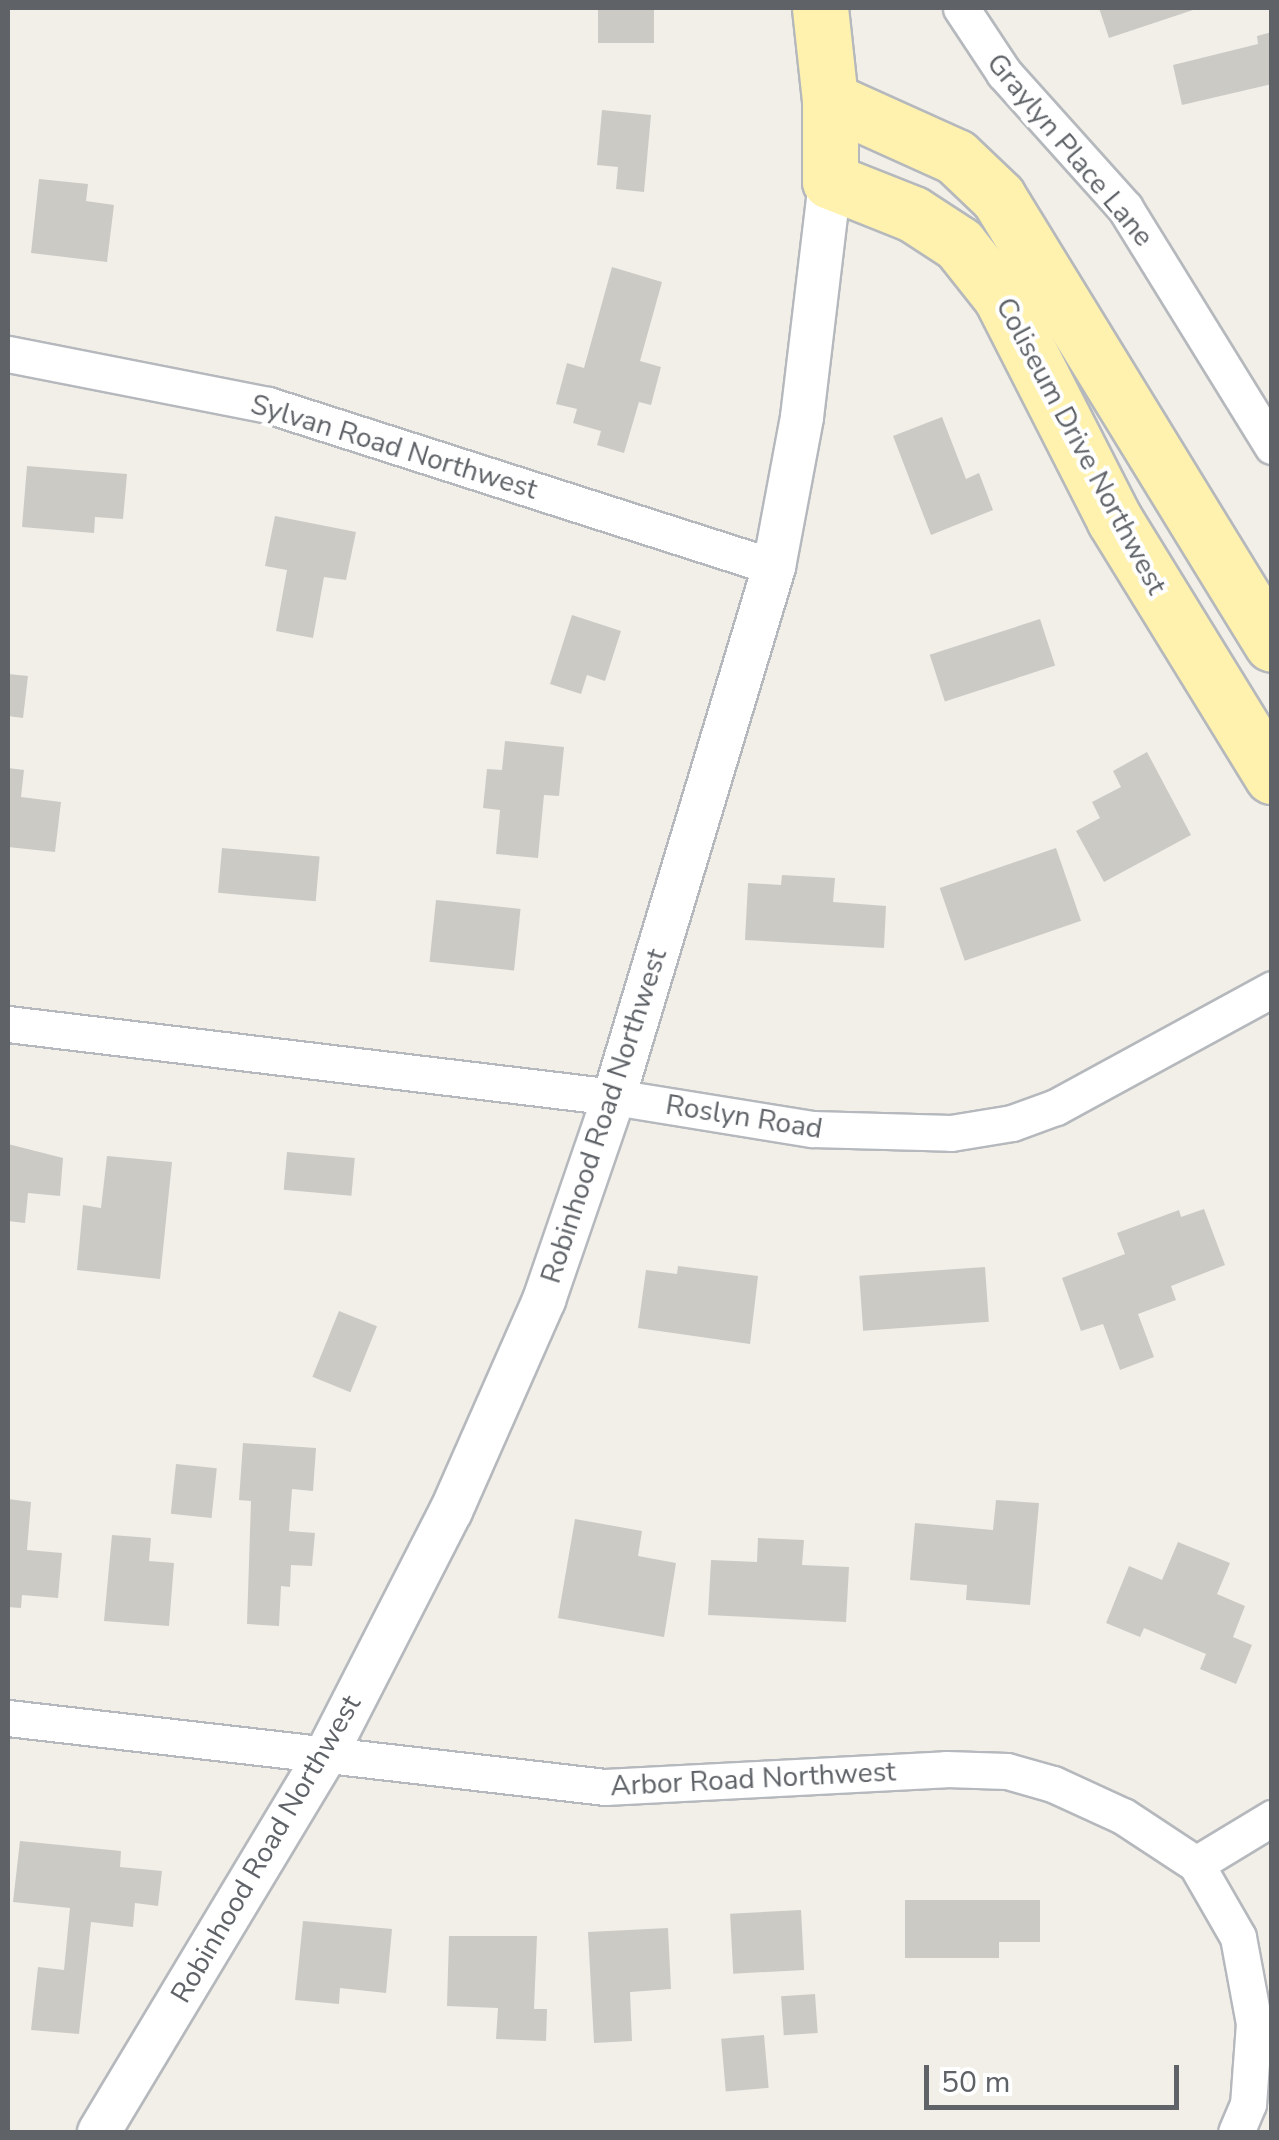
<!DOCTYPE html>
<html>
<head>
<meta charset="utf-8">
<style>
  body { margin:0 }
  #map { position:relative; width:1279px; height:2140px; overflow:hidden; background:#f1efe8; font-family:"Nunito Sans",sans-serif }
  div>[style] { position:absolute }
  .building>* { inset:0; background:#cccac5; transform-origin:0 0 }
  .roads { filter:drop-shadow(2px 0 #b5b8bc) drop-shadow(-2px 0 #b5b8bc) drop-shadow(0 2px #b5b8bc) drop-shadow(0 -2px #b5b8bc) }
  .minor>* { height:35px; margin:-17.5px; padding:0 17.5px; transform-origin:17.5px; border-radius:17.5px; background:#fff }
  .tertiary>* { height:42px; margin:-21px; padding:0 21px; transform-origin:21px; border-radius:21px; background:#fff }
  .primary>* { height:55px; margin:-27.5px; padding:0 27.5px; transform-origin:27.5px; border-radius:27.5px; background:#fff2af }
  span { translate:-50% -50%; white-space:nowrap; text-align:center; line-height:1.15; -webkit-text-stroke:8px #fff; paint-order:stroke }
  .street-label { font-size:28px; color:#5f6368 }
  .frame { position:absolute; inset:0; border:10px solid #5f6368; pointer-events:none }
  .scale { position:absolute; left:924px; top:2065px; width:255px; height:45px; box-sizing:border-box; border:5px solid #5f6368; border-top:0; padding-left:12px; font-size:30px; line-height:35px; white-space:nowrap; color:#5f6368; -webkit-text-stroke:8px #fff; paint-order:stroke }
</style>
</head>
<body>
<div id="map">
  <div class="building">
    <i style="left:598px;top:8px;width:56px;height:35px"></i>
    <i style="clip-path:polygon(1099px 8px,1199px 8px,1109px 38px)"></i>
    <i style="clip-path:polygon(1272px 32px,1272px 84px,1182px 105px,1173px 65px,1258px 44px,1257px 36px)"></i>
    <i style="clip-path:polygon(602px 110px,651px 115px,644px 192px,616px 189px,618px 167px,597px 165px)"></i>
    <i style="clip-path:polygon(39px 179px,88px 184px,86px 201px,114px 205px,107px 262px,31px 253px)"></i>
    <i style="clip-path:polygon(612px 267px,662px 282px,640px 361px,661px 367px,651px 405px,639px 402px,624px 453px,597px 445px,601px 431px,573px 423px,577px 409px,556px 404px,567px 363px,584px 368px)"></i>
    <i style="clip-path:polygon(942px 417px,966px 479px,979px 473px,993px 510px,931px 535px,893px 436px)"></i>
    <i style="clip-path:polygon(27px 466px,127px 474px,123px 519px,95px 517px,94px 533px,22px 527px)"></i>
    <i style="clip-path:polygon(275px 516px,356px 532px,346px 580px,324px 577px,313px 638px,276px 631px,287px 570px,265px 566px)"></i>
    <i style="clip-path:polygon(572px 615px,621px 631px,605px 681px,587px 675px,581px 694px,550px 684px)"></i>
    <i style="left:1040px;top:619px;width:49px;height:116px;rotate:72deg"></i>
    <i style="clip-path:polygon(8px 674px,28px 676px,23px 718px,8px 716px)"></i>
    <i style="clip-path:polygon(505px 741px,564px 747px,559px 796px,544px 795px,538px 858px,496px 854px,500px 810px,483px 808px,487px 769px,502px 770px)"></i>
    <i style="clip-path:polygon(1147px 752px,1191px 835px,1104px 882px,1076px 831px,1100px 818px,1092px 802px,1121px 787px,1113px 771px)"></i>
    <i style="clip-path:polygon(8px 768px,24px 770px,21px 797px,61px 802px,55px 852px,8px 847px)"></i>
    <i style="left:222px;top:848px;width:98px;height:45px;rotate:5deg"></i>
    <i style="left:1056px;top:848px;width:77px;height:123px;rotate:71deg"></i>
    <i style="clip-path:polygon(782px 875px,835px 878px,833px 902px,886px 906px,884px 948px,745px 940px,748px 883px,781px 885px)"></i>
    <i style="left:436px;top:900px;width:85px;height:62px;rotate:6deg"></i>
    <i style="clip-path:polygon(8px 1144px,63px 1158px,60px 1196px,28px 1193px,25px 1223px,8px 1221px)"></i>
    <i style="left:287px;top:1152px;width:68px;height:38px;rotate:5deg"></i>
    <i style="clip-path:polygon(107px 1156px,172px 1162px,160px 1279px,77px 1270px,83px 1205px,101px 1208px)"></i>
    <i style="clip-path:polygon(1204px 1209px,1225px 1265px,1171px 1286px,1176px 1300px,1138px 1314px,1154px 1357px,1120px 1370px,1103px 1324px,1081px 1331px,1062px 1278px,1125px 1254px,1117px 1233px,1179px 1210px,1181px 1217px)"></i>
    <i style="clip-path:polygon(678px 1266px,758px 1276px,750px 1344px,638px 1328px,646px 1270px,677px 1274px)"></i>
    <i style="left:985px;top:1267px;width:55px;height:126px;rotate:86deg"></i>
    <i style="left:339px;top:1311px;width:41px;height:71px;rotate:22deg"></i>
    <i style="clip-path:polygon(243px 1443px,316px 1448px,313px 1491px,292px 1489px,289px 1531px,315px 1533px,312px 1566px,291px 1565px,290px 1587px,281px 1586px,279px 1626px,247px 1624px,251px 1501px,239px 1500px)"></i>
    <i style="left:176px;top:1464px;width:41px;height:50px;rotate:6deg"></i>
    <i style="clip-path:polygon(8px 1499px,31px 1502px,27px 1550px,62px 1553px,58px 1598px,22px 1595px,21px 1608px,8px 1607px)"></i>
    <i style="clip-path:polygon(996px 1500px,1039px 1503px,1030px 1605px,966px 1600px,967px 1585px,910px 1580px,915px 1523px,993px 1530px)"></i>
    <i style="clip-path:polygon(575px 1519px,642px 1531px,638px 1556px,676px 1563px,664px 1637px,558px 1618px)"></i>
    <i style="clip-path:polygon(112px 1535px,151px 1538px,149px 1561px,174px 1563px,169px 1626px,104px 1621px)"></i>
    <i style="clip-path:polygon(758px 1538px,804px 1540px,802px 1565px,849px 1567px,846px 1622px,708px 1615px,711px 1560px,757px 1562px)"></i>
    <i style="clip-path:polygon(1178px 1542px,1230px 1563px,1217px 1594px,1245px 1606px,1233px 1637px,1252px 1645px,1236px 1684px,1200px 1669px,1206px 1654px,1144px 1628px,1140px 1637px,1106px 1623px,1129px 1566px,1162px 1580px)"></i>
    <i style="clip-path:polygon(20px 1841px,121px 1851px,120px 1867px,162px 1871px,158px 1906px,135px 1903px,133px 1927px,91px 1922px,79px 2034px,31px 2030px,38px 1967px,64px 1970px,70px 1908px,13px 1902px)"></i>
    <i style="clip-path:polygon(905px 1900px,1040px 1900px,1040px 1942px,999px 1942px,999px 1958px,905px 1958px)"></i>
    <i style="left:801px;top:1910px;width:60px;height:71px;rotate:87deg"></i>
    <i style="clip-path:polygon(303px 1921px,392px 1929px,386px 1993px,340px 1988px,339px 2004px,295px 2000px)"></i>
    <i style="clip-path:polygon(668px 1928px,671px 1989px,630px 1992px,632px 2041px,594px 2043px,588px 1932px)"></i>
    <i style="clip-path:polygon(449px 1936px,537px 1936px,534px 2009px,547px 2009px,546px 2041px,496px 2039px,498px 2008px,447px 2006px)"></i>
    <i style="left:815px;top:1994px;width:39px;height:34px;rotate:86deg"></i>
    <i style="left:764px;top:2035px;width:53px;height:43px;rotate:85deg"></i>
  </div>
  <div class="roads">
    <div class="minor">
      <i style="left:961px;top:8px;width:78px;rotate:56.5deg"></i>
      <i style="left:1004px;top:73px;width:181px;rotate:48.1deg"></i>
      <i style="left:1125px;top:208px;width:280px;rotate:58.3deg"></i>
      <i style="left:8px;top:354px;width:265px;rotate:11.1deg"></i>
      <i style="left:268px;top:405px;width:531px;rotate:17.75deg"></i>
      <i style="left:8px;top:1024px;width:610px;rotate:6.87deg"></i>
      <i style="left:614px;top:1097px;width:201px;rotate:9.2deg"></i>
      <i style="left:812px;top:1129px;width:139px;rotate:1.6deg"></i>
      <i style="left:951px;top:1133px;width:62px;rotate:-9.3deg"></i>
      <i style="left:1012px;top:1123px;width:47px;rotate:-20deg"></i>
      <i style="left:1056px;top:1107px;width:246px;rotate:-28.6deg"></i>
      <i style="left:8px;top:1718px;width:601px;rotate:6.59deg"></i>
      <i style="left:605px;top:1787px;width:341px;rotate:-3deg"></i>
      <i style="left:946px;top:1769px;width:61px;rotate:1.9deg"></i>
      <i style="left:1007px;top:1771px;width:48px;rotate:15.8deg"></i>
      <i style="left:1053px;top:1784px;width:77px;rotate:24.6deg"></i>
      <i style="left:1123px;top:1816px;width:87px;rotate:33.3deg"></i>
      <i style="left:1196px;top:1864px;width:84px;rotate:60.1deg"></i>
      <i style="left:1238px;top:1937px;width:87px;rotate:79.5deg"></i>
      <i style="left:1254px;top:2023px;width:81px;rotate:94.2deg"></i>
      <i style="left:1248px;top:2104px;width:30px;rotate:113deg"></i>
      <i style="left:1196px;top:1864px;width:89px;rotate:-31.2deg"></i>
    </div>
    <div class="tertiary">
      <i style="left:99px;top:2132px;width:442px;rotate:-59deg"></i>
      <i style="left:327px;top:1753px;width:272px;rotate:-62.9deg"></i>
      <i style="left:451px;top:1511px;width:231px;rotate:-66.2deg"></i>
      <i style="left:544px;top:1300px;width:215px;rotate:-71deg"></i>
      <i style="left:614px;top:1097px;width:554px;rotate:-73.2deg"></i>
      <i style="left:774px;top:567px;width:153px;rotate:-79.4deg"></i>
      <i style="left:802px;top:417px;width:238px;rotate:-83.2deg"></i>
    </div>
    <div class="primary">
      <i style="left:820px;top:8px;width:93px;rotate:83.8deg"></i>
      <i style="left:830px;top:100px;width:81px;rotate:90deg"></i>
      <i style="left:830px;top:181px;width:89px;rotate:21.7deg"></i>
      <i style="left:913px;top:214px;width:55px;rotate:33.1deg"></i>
      <i style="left:959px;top:244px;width:68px;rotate:51.6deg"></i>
      <i style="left:1001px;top:297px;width:249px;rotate:63deg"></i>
      <i style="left:1114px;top:519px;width:302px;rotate:58.4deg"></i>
      <i style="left:830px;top:100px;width:138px;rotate:24.3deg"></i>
      <i style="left:956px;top:157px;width:58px;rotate:43.6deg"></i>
      <i style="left:998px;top:197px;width:524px;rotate:58.49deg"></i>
    </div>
  </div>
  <div class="street-label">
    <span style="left:1070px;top:150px;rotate:50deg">Graylyn Place Lane</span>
    <span style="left:1081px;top:446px;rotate:62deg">Coliseum Drive Northwest</span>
    <span style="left:394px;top:447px;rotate:17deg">Sylvan Road Northwest</span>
    <span style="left:604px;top:1116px;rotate:-72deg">Robinhood Road Northwest</span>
    <span style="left:744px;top:1117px;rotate:9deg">Roslyn Road</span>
    <span style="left:753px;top:1779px;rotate:-3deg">Arbor Road Northwest</span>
    <span style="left:266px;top:1849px;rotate:-60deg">Robinhood Road Northwest</span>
  </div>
  <div class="frame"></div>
  <div class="scale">50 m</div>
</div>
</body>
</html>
